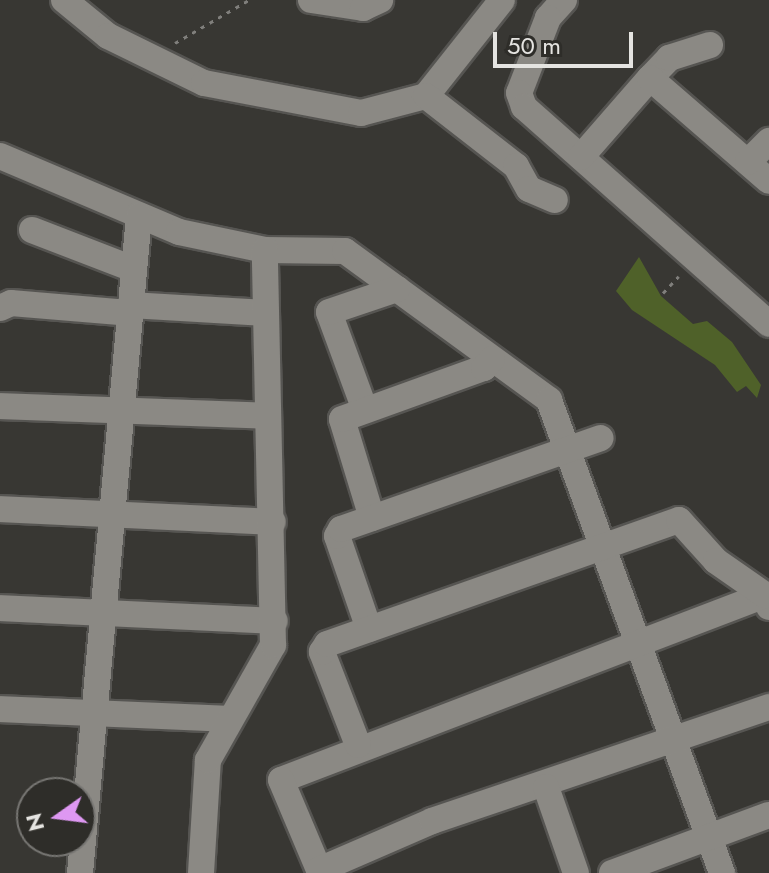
<!DOCTYPE html>
<html>
<head>
<meta charset="utf-8">
<style>
  body { margin:0 }
  #map { position:relative; width:769px; height:873px; overflow:hidden; background:#383733; font-family:Jost,sans-serif }
  div>[style] { position:absolute }
  .green>* { inset:0; background:#4f6129 }
  .path>* { height:3px; margin-top:-1.5px; transform-origin:0; background:repeating-linear-gradient(90deg,#807f7c 0 4px,transparent 0 10px) }
  .roads { filter:drop-shadow(2px 0 #565552) drop-shadow(-2px 0 #565552) drop-shadow(0 2px #565552) drop-shadow(0 -2px #565552) }
  .minor>* { height:26px; margin:-13px; padding:0 13px; transform-origin:13px; border-radius:13px; background:#8b8984 }
  span { translate:-50% -50%; white-space:nowrap; text-align:center; line-height:1.15; -webkit-text-stroke:8px #2e2d29; paint-order:stroke }
  .north { position:absolute; left:16px; top:777px; width:80px; height:80px; box-sizing:border-box; background:#2e2d29; border:2px solid #777673; border-radius:50%; rotate:256deg; font-size:22px; font-weight:700; line-height:32px; text-align:center; color:#e5e4e1 }
  .north::after { content:''; display:block; margin:auto; width:28px; height:36px; background:#de98f2; clip-path:polygon(50% 0,100% 100%,50% 72%,0 100%) }
  .scale { position:absolute; left:493px; top:32px; width:140px; height:36px; box-sizing:border-box; border:4px solid #e5e4e1; border-top:0; padding-left:10px; font-size:24px; line-height:28px; white-space:nowrap; color:#e5e4e1; -webkit-text-stroke:6px #2e2d29; paint-order:stroke }
</style>
</head>
<body>
<div id="map">
  <div class="green">
    <i style="clip-path:polygon(639px 257px,661px 296px,693px 324px,707px 321px,732px 342px,761px 385px,757px 398px,746px 386px,737px 392px,715px 365px,632px 310px,616px 291px)"></i>
  </div>
  <div class="path">
    <i style="left:175px;top:43px;width:86px;rotate:-30.2deg"></i>
    <i style="left:663px;top:293px;width:23px;rotate:-47deg"></i>
  </div>
  <div class="roads">
    <div class="minor">
      <i style="left:64px;top:0;width:57px;rotate:39.3deg"></i>
      <i style="left:108px;top:36px;width:107px;rotate:26.1deg"></i>
      <i style="left:204px;top:83px;width:160px;rotate:10.8deg"></i>
      <i style="left:361px;top:113px;width:67px;rotate:-14.7deg"></i>
      <i style="left:426px;top:96px;width:122px;rotate:-51.6deg"></i>
      <i style="left:311px;top:0;width:53px;rotate:8.7deg"></i>
      <i style="left:363px;top:8px;width:19px;rotate:-25deg"></i>
      <i style="left:564px;top:0;width:24px;rotate:132deg"></i>
      <i style="left:548px;top:18px;width:80px;rotate:111.1deg"></i>
      <i style="left:519px;top:93px;width:15px;rotate:70deg"></i>
      <i style="left:524px;top:107px;width:327px;rotate:41.5deg"></i>
      <i style="left:650px;top:78px;width:28px;rotate:-46deg"></i>
      <i style="left:669px;top:58px;width:43px;rotate:-17.6deg"></i>
      <i style="left:426px;top:96px;width:114px;rotate:37.9deg"></i>
      <i style="left:516px;top:166px;width:26px;rotate:61deg"></i>
      <i style="left:529px;top:189px;width:28px;rotate:23deg"></i>
      <i style="left:0;top:156px;width:194px;rotate:23deg"></i>
      <i style="left:179px;top:232px;width:88px;rotate:11.8deg"></i>
      <i style="left:265px;top:250px;width:80px;rotate:0.7deg"></i>
      <i style="left:345px;top:251px;width:253px;rotate:36.1deg"></i>
      <i style="left:549px;top:400px;width:504px;rotate:69.91deg"></i>
      <i style="left:581px;top:157px;width:105px;rotate:-48.9deg"></i>
      <i style="left:650px;top:78px;width:157px;rotate:40.9deg"></i>
      <i style="left:748px;top:162px;width:30px;rotate:-45deg"></i>
      <i style="left:32px;top:230px;width:108px;rotate:21.1deg"></i>
      <i style="left:130px;top:305px;width:136px;rotate:3.4deg"></i>
      <i style="left:0;top:308px;width:12px;rotate:-24deg"></i>
      <i style="left:11px;top:303px;width:118px;rotate:4.8deg"></i>
      <i style="left:0;top:406px;width:268px;rotate:2.1deg"></i>
      <i style="left:365px;top:410px;width:104px;rotate:-110.2deg"></i>
      <i style="left:329px;top:312px;width:72px;rotate:-18.7deg"></i>
      <i style="left:0;top:509px;width:273px;rotate:2.7deg"></i>
      <i style="left:372px;top:518px;width:103px;rotate:-106.9deg"></i>
      <i style="left:342px;top:419px;width:151px;rotate:-19.8deg"></i>
      <i style="left:484px;top:368px;width:12px;rotate:-48deg"></i>
      <i style="left:769px;top:607px;width:13px;rotate:-108deg"></i>
      <i style="left:765px;top:595px;width:518px;rotate:159.08deg"></i>
      <i style="left:281px;top:780px;width:98px;rotate:67.1deg"></i>
      <i style="left:319px;top:870px;width:123px;rotate:-23.4deg"></i>
      <i style="left:432px;top:821px;width:356px;rotate:-18.7deg"></i>
      <i style="left:0;top:608px;width:275px;rotate:2.7deg"></i>
      <i style="left:369px;top:629px;width:98px;rotate:-109deg"></i>
      <i style="left:337px;top:536px;width:8px;rotate:-60deg"></i>
      <i style="left:341px;top:529px;width:275px;rotate:-19.3deg"></i>
      <i style="left:0;top:709px;width:230px;rotate:2.5deg"></i>
      <i style="left:358px;top:745px;width:100px;rotate:-111.2deg"></i>
      <i style="left:322px;top:652px;width:9px;rotate:-58deg"></i>
      <i style="left:327px;top:644px;width:373px;rotate:-19.4deg"></i>
      <i style="left:679px;top:520px;width:55px;rotate:47.9deg"></i>
      <i style="left:716px;top:561px;width:60px;rotate:34.8deg"></i>
      <i style="left:546px;top:787px;width:91px;rotate:70.8deg"></i>
      <i style="left:80px;top:873px;width:660px;rotate:-84.87deg"></i>
      <i style="left:201px;top:873px;width:113px;rotate:-86.5deg"></i>
      <i style="left:208px;top:760px;width:132px;rotate:-60.5deg"></i>
      <i style="left:273px;top:645px;width:395px;rotate:-91.2deg"></i>
      <i style="left:612px;top:873px;width:167px;rotate:-20.3deg"></i>
    </div>
  </div>
  <div class="north">N</div>
  <div class="scale">50 m</div>
</div>
</body>
</html>
